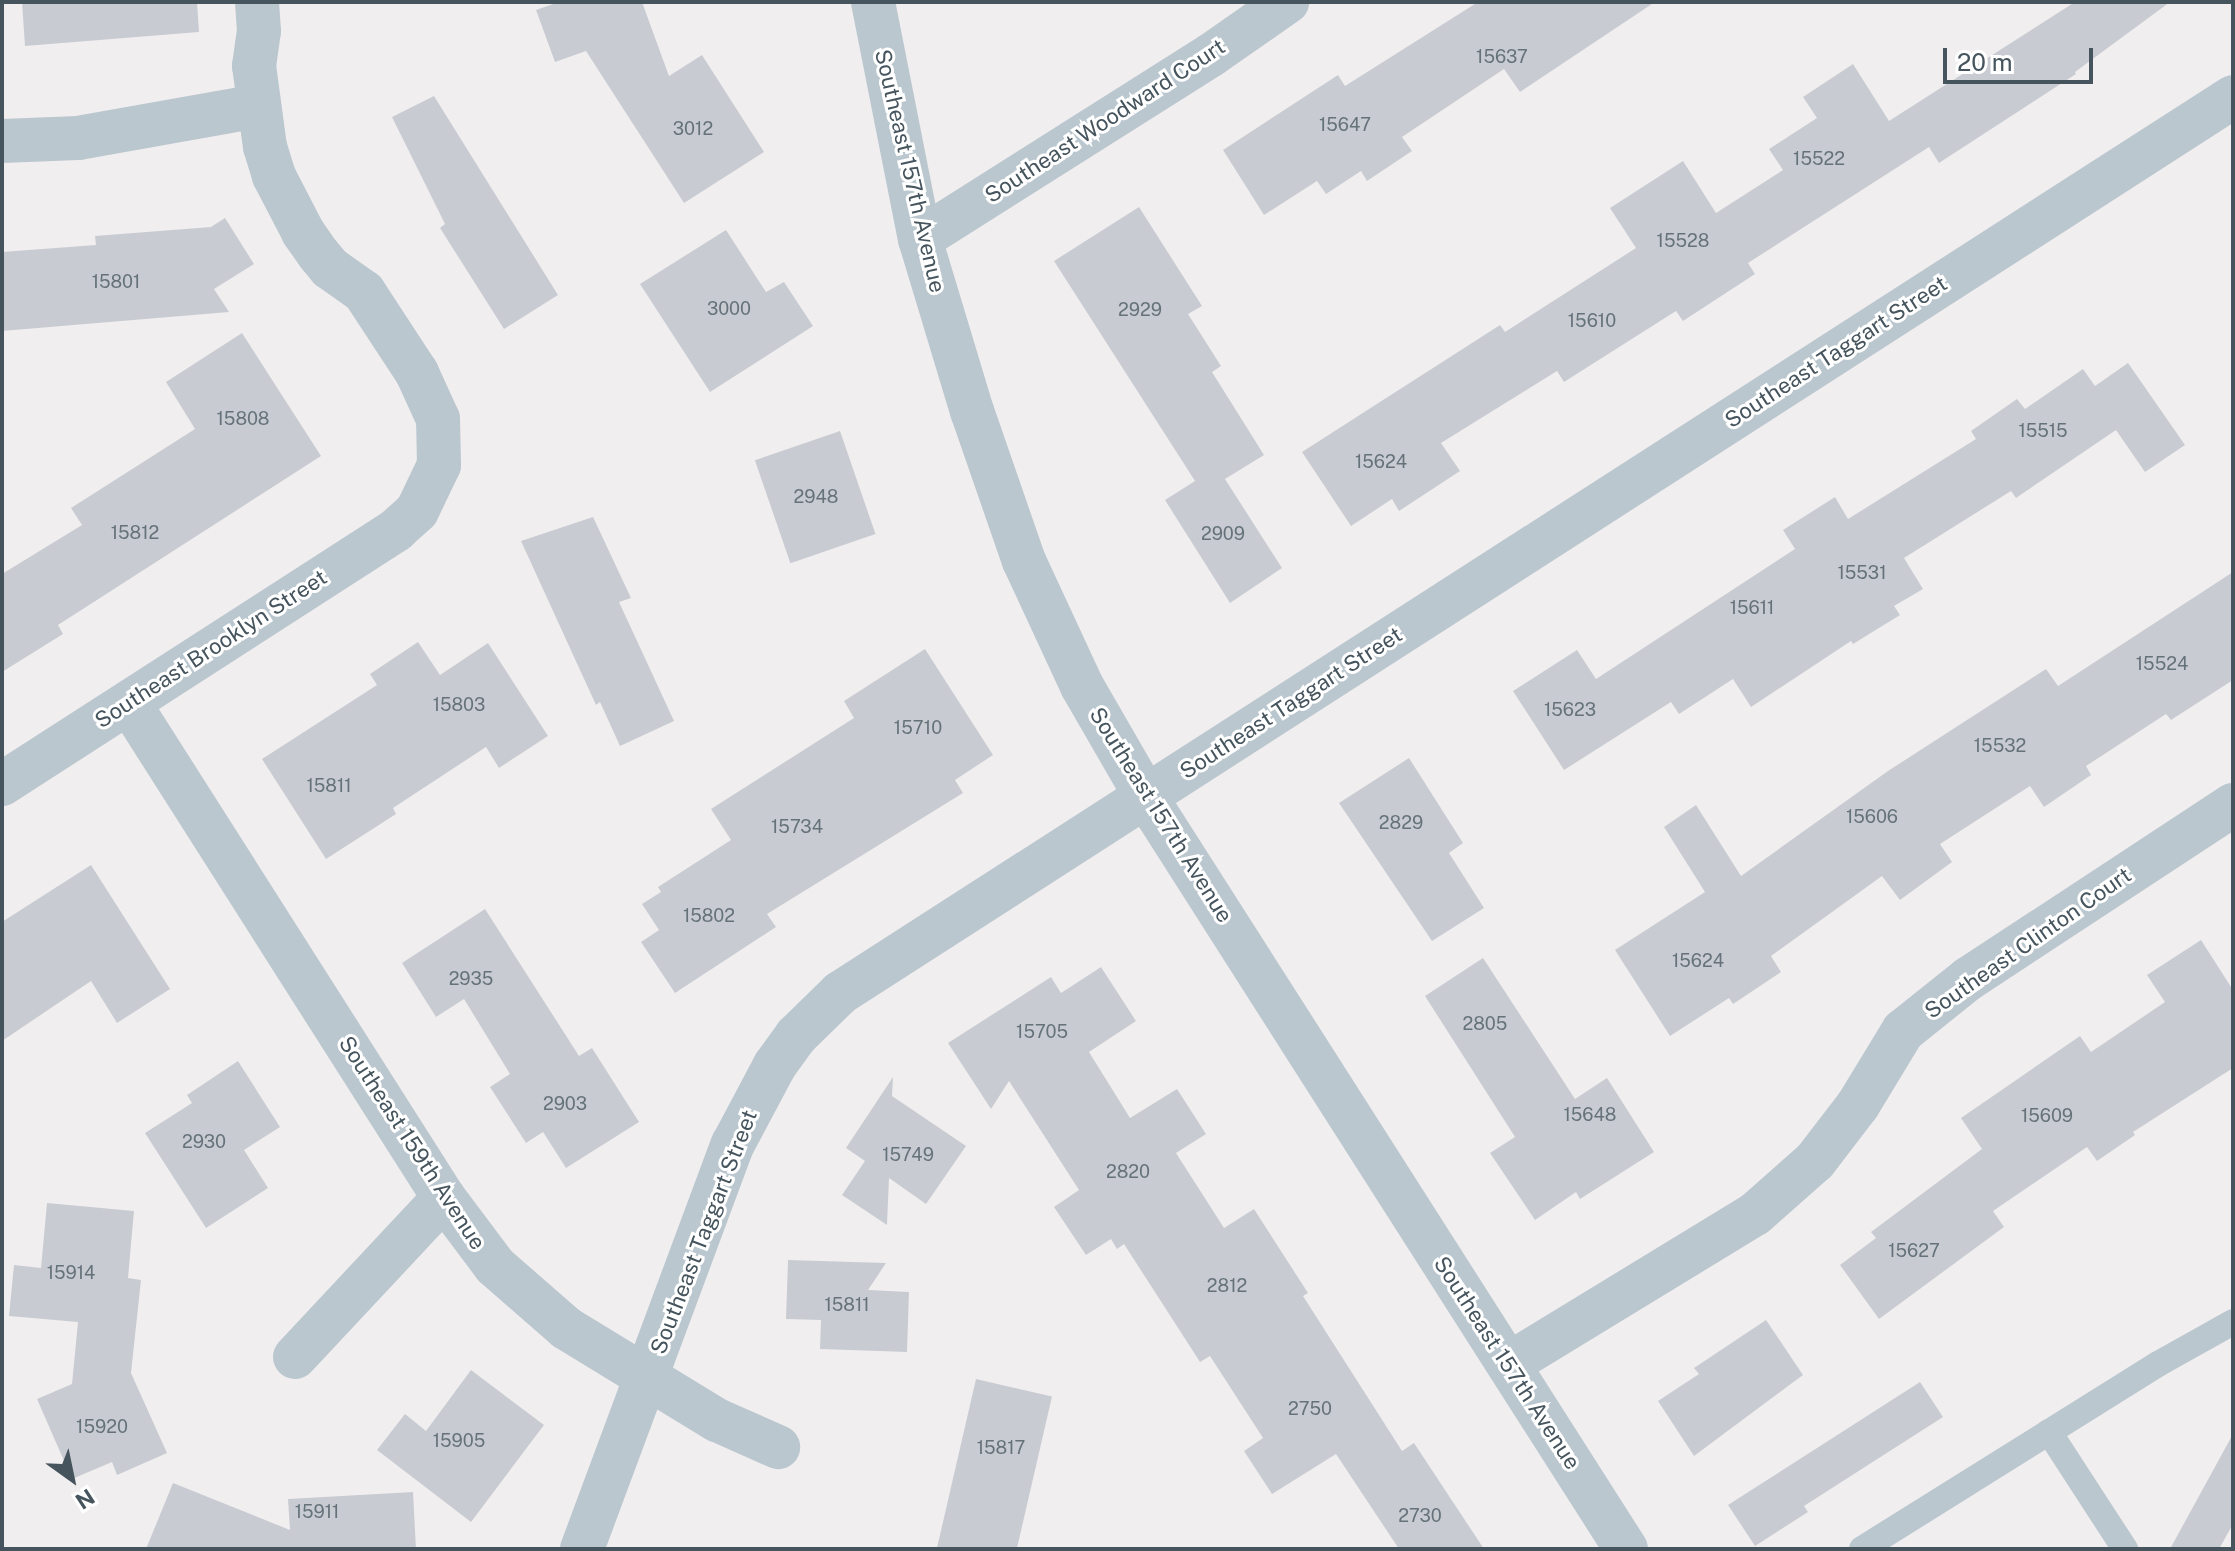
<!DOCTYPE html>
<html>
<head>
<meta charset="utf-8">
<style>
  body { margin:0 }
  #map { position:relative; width:2235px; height:1551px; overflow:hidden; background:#f1eeef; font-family:"Public Sans",sans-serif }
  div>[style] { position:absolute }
  .building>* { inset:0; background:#c8ccd2; transform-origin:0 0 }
  .lane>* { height:26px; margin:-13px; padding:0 13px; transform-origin:13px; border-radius:13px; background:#bbc7cf }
  .street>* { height:44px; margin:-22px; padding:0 22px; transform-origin:22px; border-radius:22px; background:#bbc7cf }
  span { translate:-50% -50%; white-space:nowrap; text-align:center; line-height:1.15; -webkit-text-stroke:6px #fff; paint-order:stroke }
  .number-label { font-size:18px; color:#66727a }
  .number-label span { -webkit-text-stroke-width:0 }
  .street-label { font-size:22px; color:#45545d }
  .frame { position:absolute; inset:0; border:4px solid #45545d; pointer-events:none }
  .north { position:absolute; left:32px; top:1439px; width:80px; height:80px; -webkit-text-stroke:6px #fff; paint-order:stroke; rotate:147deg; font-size:22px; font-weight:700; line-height:32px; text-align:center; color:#45545d }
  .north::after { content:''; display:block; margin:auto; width:28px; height:36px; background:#45545d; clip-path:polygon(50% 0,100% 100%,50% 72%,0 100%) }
  .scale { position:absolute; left:1943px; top:48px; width:150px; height:36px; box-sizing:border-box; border:4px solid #45545d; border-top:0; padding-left:10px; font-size:24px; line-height:28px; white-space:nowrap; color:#45545d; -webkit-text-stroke:6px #fff; paint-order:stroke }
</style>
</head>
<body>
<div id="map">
  <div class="building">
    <i style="clip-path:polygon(22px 2px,197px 2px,199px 32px,25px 46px)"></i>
    <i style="clip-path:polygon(559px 2px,642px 2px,669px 76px,702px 55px,764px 152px,684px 203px,586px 51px,555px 62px,536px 10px)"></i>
    <i style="clip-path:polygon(1478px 2px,1655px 2px,1520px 92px,1504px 69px,1402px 137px,1412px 151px,1367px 181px,1361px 171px,1326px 194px,1317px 181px,1264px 215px,1223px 150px,1338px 75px,1345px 86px)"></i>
    <i style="clip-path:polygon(2075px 2px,2170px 2px,2075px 72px,2076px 74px,1939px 163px,1929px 147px,1748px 263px,1755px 274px,1683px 321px,1676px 311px,1564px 382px,1557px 371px,1441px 443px,1460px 471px,1399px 511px,1392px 499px,1351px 526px,1302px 452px,1500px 325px,1505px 332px,1636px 248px,1610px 208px,1683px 161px,1716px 213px,1783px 170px,1769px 149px,1817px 118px,1803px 97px,1853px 64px,1889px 121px)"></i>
    <i style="clip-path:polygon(434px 96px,558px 295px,504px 329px,440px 228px,445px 224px,392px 117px)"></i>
    <i style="clip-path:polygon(1139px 207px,1202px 306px,1188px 314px,1221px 366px,1212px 372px,1264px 455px,1225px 479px,1282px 568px,1230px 603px,1165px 500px,1195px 481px,1054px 261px)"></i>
    <i style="clip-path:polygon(225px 218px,254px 264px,214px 289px,229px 312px,2px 331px,2px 252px,96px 245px,95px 236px,211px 227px)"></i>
    <i style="clip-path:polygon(726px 230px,766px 292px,784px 282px,813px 326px,710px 392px,640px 284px)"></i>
    <i style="clip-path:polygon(242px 333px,321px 456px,58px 625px,63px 634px,2px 672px,2px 574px,82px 525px,71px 508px,195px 429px,166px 382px)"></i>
    <i style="clip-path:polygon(2128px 363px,2185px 445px,2145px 472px,2116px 430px,2016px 498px,2011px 491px,1904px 558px,1923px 589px,1894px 606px,1900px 615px,1853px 644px,1851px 641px,1751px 707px,1733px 679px,1679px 714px,1671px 702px,1564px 770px,1513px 691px,1577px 650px,1596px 679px,1795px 549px,1783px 530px,1835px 497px,1848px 519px,1976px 439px,1971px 431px,2017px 399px,2025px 409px,2083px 369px,2095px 386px)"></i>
    <i style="left:840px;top:431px;width:109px;height:90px;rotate:71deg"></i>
    <i style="clip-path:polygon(593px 517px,631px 598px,619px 602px,674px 721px,620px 746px,600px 702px,596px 705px,521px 541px)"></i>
    <i style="clip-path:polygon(2233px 572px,2233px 680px,2171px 720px,2166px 714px,2086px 766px,2091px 775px,2044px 807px,2030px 786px,1940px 844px,1952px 862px,1900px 900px,1882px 876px,1771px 956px,1781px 972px,1733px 1004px,1729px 998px,1670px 1036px,1615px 950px,1705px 892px,1664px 827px,1696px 805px,1741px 876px,1888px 771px,2046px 669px,2058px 686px)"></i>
    <i style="clip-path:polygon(418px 642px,440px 675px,488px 643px,548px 736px,499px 768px,486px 747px,393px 808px,396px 814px,326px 859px,262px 759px,377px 685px,370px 674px)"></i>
    <i style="clip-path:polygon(925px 649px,993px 755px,955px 780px,963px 793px,767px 914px,776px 927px,675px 993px,641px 942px,659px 930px,642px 904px,661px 892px,658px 887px,731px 840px,711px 809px,854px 718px,844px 701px)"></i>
    <i style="clip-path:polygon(1409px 758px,1463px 843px,1449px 853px,1484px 908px,1432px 941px,1339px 803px)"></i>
    <i style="clip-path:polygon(91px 865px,170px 989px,117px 1023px,91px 981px,2px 1041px,2px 922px)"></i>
    <i style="clip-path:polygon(485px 909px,579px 1056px,592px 1048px,639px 1122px,566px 1168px,543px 1132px,526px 1143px,490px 1087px,510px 1074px,464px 999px,436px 1017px,402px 963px)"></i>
    <i style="clip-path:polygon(2201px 940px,2233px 990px,2233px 1068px,2133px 1132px,2135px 1135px,2097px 1161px,2087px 1147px,1993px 1211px,2004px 1227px,1879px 1319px,1840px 1265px,1876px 1238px,1871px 1232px,1982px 1149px,1961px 1118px,2080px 1036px,2091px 1052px,2165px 1002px,2147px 975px)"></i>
    <i style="clip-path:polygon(1483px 958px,1575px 1099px,1607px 1078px,1654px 1152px,1580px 1199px,1576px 1192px,1535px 1220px,1490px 1153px,1515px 1137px,1425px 996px)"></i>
    <i style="clip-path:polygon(1101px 967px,1136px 1021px,1089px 1052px,1130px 1118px,1177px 1089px,1206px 1134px,1176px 1153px,1224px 1228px,1254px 1209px,1308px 1293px,1303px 1296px,1402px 1451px,1414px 1443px,1484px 1549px,1399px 1549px,1336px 1454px,1272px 1494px,1244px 1451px,1263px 1438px,1210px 1356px,1200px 1362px,1124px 1244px,1117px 1249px,1111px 1239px,1086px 1255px,1054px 1207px,1079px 1190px,1009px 1081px,991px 1109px,948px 1043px,1051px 977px,1061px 993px)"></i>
    <i style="clip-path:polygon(238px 1061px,280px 1127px,244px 1150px,268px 1188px,206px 1228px,145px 1133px,192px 1103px,187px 1095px)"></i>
    <i style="clip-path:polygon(893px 1077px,892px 1096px,966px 1146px,926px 1204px,889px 1178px,887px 1225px,842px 1195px,865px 1161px,846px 1148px)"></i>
    <i style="clip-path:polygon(47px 1203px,134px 1211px,128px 1278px,141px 1280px,131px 1373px,167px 1453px,117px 1475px,112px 1462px,72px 1479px,37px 1399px,72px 1384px,78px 1322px,9px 1316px,14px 1265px,41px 1268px)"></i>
    <i style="clip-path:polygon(788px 1260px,886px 1263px,868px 1290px,909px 1292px,907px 1352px,820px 1349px,821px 1320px,786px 1319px)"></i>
    <i style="clip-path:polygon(1766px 1320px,1803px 1375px,1694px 1456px,1658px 1401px,1699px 1374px,1694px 1368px)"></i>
    <i style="clip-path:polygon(471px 1370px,544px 1425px,471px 1522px,377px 1450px,405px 1414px,426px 1431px)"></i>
    <i style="left:976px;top:1379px;width:78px;height:174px;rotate:13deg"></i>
    <i style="clip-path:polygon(1920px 1382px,1943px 1417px,1804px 1506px,1808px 1512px,1755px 1546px,1728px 1505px)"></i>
    <i style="clip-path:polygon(2233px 1434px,2233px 1524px,2219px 1549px,2170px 1549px)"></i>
    <i style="clip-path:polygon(173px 1483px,290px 1530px,288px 1499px,413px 1492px,416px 1549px,146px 1549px)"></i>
  </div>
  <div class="lane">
    <i style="left:2049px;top:1432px;width:140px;rotate:57deg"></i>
    <i style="left:1862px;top:1549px;width:349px;rotate:-32deg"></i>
    <i style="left:2158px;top:1364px;width:86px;rotate:-29.2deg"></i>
  </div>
  <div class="street">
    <i style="left:873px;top:2px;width:242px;rotate:78.8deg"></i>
    <i style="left:920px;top:239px;width:180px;rotate:73.2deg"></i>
    <i style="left:972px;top:411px;width:159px;rotate:70.9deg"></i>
    <i style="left:1024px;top:561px;width:138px;rotate:65.1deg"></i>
    <i style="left:1082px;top:686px;width:128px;rotate:60deg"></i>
    <i style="left:1146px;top:797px;width:892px;rotate:57.45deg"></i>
    <i style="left:2px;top:141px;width:76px;rotate:-2.3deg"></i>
    <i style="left:78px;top:138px;width:183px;rotate:-10.1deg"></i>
    <i style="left:920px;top:239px;width:344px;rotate:-32.3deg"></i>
    <i style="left:1211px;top:55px;width:93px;rotate:-34.9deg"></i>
    <i style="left:129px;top:703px;width:587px;rotate:57.53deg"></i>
    <i style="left:444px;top:1198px;width:85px;rotate:53.1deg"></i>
    <i style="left:495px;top:1266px;width:94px;rotate:41.1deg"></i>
    <i style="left:566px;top:1328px;width:177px;rotate:31.4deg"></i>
    <i style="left:717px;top:1420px;width:67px;rotate:23.9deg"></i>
    <i style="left:2px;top:784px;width:469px;rotate:-32.8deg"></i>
    <i style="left:396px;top:530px;width:28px;rotate:-42deg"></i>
    <i style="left:417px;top:511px;width:51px;rotate:-64.4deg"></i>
    <i style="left:439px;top:465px;width:46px;rotate:-91.2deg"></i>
    <i style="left:438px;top:419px;width:51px;rotate:-114.5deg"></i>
    <i style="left:417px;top:373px;width:97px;rotate:-123.2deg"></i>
    <i style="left:364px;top:292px;width:42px;rotate:-144.8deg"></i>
    <i style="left:330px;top:268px;width:17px;rotate:-130deg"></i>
    <i style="left:319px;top:255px;width:28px;rotate:-125deg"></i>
    <i style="left:303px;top:232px;width:63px;rotate:-117.4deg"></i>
    <i style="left:274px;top:176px;width:30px;rotate:-107deg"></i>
    <i style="left:265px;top:147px;width:82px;rotate:-97.7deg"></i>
    <i style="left:254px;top:66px;width:35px;rotate:-82deg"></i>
    <i style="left:259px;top:31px;width:29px;rotate:-94deg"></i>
    <i style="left:295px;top:1357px;width:218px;rotate:-46.9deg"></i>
    <i style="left:1509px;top:1364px;width:288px;rotate:-31.4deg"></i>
    <i style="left:1755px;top:1214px;width:80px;rotate:-41.5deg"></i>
    <i style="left:1815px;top:1161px;width:71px;rotate:-52.5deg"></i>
    <i style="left:1858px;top:1105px;width:87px;rotate:-58.7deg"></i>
    <i style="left:1903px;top:1031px;width:83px;rotate:-38.7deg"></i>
    <i style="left:1968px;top:979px;width:317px;rotate:-33.3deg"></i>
    <i style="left:582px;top:1549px;width:432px;rotate:-69.6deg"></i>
    <i style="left:733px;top:1144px;width:89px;rotate:-62deg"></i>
    <i style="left:775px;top:1065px;width:36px;rotate:-54deg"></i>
    <i style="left:796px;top:1036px;width:62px;rotate:-44.3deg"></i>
    <i style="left:840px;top:993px;width:1656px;rotate:-32.75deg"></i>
  </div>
  <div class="number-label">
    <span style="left:1502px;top:57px">15637</span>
    <span style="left:1345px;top:125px">15647</span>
    <span style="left:693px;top:129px">3012</span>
    <span style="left:1819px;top:159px">15522</span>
    <span style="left:1683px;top:241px">15528</span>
    <span style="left:116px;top:282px">15801</span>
    <span style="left:729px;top:309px">3000</span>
    <span style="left:1140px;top:310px">2929</span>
    <span style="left:1592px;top:321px">15610</span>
    <span style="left:243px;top:419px">15808</span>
    <span style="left:2043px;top:431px">15515</span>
    <span style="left:1381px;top:462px">15624</span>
    <span style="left:816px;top:497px">2948</span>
    <span style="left:135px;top:533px">15812</span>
    <span style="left:1223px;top:534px">2909</span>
    <span style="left:1862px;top:573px">15531</span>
    <span style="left:1752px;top:608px">15611</span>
    <span style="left:2162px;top:664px">15524</span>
    <span style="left:459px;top:705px">15803</span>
    <span style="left:1570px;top:710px">15623</span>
    <span style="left:918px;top:728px">15710</span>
    <span style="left:2000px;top:746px">15532</span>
    <span style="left:329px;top:786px">15811</span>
    <span style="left:1872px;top:817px">15606</span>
    <span style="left:1401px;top:823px">2829</span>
    <span style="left:797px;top:827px">15734</span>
    <span style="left:709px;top:916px">15802</span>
    <span style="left:1698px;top:961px">15624</span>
    <span style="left:471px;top:979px">2935</span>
    <span style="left:1485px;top:1024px">2805</span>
    <span style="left:1042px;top:1032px">15705</span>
    <span style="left:565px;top:1104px">2903</span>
    <span style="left:1590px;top:1115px">15648</span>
    <span style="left:2047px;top:1116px">15609</span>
    <span style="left:204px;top:1142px">2930</span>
    <span style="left:908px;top:1155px">15749</span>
    <span style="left:1128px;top:1172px">2820</span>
    <span style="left:1914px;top:1251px">15627</span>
    <span style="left:71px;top:1273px">15914</span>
    <span style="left:1227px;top:1286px">2812</span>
    <span style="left:847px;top:1305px">15811</span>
    <span style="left:1310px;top:1409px">2750</span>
    <span style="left:102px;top:1427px">15920</span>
    <span style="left:459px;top:1441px">15905</span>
    <span style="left:1001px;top:1448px">15817</span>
    <span style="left:317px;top:1512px">15911</span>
    <span style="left:1420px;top:1516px">2730</span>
  </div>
  <div class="street-label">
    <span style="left:1105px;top:121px;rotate:-33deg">Southeast Woodward Court</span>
    <span style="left:910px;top:171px;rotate:77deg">Southeast 157th Avenue</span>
    <span style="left:1836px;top:352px;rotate:-33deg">Southeast Taggart Street</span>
    <span style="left:211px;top:649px;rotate:-33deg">Southeast Brooklyn Street</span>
    <span style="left:1291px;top:703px;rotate:-33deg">Southeast Taggart Street</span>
    <span style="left:1161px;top:815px;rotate:58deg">Southeast 157th Avenue</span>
    <span style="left:2028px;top:943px;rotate:-35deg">Southeast Clinton Court</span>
    <span style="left:412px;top:1143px;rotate:57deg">Southeast 159th Avenue</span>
    <span style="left:704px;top:1232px;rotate:-69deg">Southeast Taggart Street</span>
    <span style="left:1507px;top:1363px;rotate:57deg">Southeast 157th Avenue</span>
  </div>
  <div class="frame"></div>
  <div class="north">N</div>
  <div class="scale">20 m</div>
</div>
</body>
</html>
